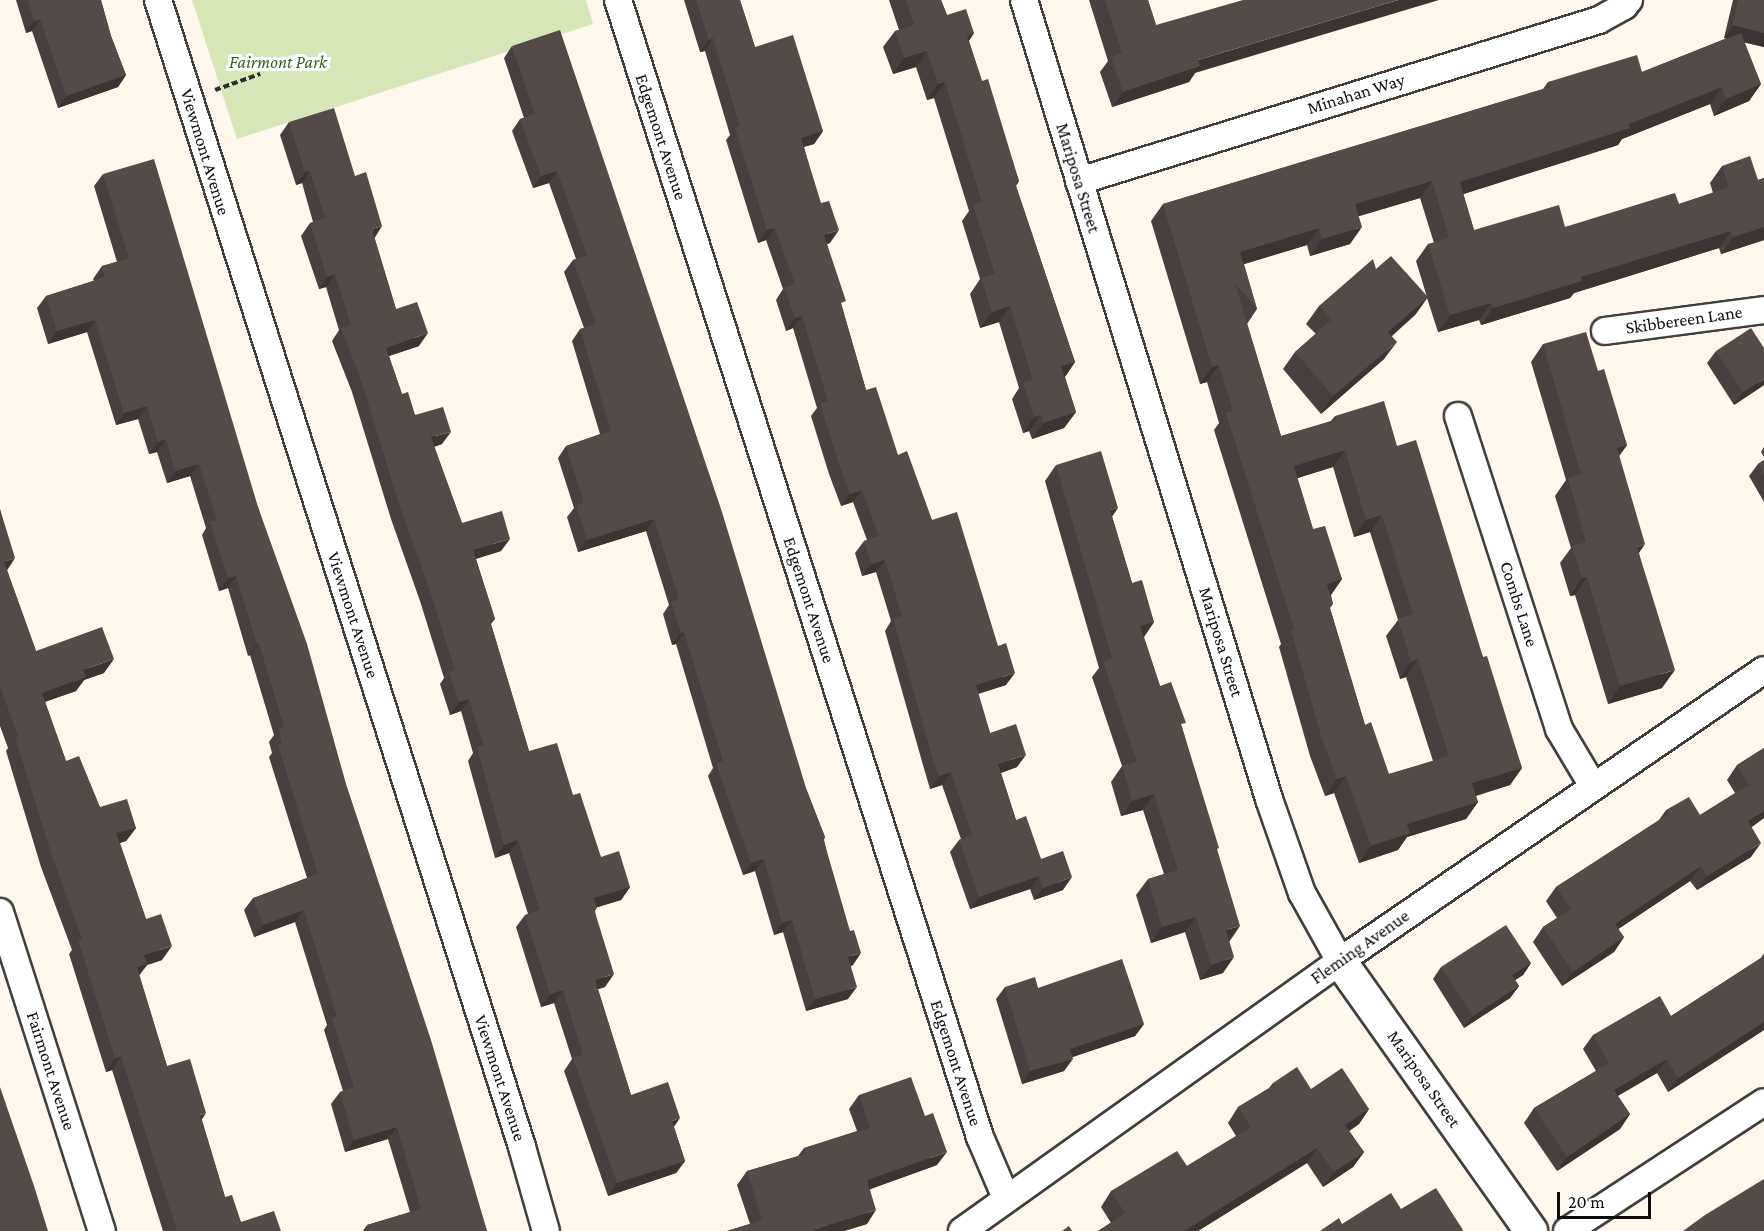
<!DOCTYPE html>
<html>
<head>
<meta charset="utf-8">
<style>
  body { margin:0 }
  #map { position:relative; width:1764px; height:1231px; overflow:hidden; background:#fef7eb; font-family:"Crimson Pro",serif }
  div>[style] { position:absolute }
  .green>* { inset:0; background:#d7e6b7 }
  .path>* { height:4px; margin-top:-2px; transform-origin:0; background:repeating-linear-gradient(90deg,#2e2e2e 0 6px,transparent 0 9px) }
  .roads { filter:drop-shadow(2px 0 #3f3f3f) drop-shadow(-2px 0 #3f3f3f) drop-shadow(0 2px #3f3f3f) drop-shadow(0 -2px #3f3f3f) }
  .minor>* { height:26px; margin:-13px; padding:0 13px; transform-origin:13px; border-radius:13px; background:#fff }
  .tertiary>* { height:32px; margin:-16px; padding:0 16px; transform-origin:16px; border-radius:16px; background:#fff }
  .wall>* { inset:0; background:#48403f }
  .shaded-wall>* { inset:0; background:#3b3433 }
  .building>* { inset:0; background:#544b49 }
  span { translate:-50% -50%; white-space:nowrap; text-align:center; line-height:1.15; -webkit-text-stroke:6px #fff; paint-order:stroke }
  .park-label { font-size:18px; color:#385f20; font-style:italic }
  .street-label { font-size:18px; color:#0c0c0c }
  .scale { position:absolute; left:1557px; top:1192px; width:94px; height:27px; box-sizing:border-box; border:3px solid #0c0c0c; border-top:0; padding-left:8px; font-size:18px; line-height:21px; white-space:nowrap; color:#0c0c0c; -webkit-text-stroke:4px #fff; paint-order:stroke }
</style>
</head>
<body>
<div id="map">
  <div class="green">
    <i style="clip-path:polygon(192px 0,586px 0,593px 24px,237px 139px)"></i>
  </div>
  <div class="path">
    <i style="left:215px;top:90px;width:48px;rotate:-19.6deg"></i>
  </div>
  <div class="roads">
    <div class="minor">
      <i style="left:158px;top:0;width:1203px;rotate:72.39deg"></i>
      <i style="left:522px;top:1147px;width:87px;rotate:74.1deg"></i>
      <i style="left:618px;top:0;width:1193px;rotate:72.34deg"></i>
      <i style="left:980px;top:1137px;width:66px;rotate:66.9deg"></i>
      <i style="left:1024px;top:0;width:836px;rotate:72.95deg"></i>
      <i style="left:1269px;top:799px;width:100px;rotate:70.7deg"></i>
      <i style="left:1302px;top:893px;width:78px;rotate:60.8deg"></i>
      <i style="left:1079px;top:181px;width:544px;rotate:-17.2deg"></i>
      <i style="left:1599px;top:20px;width:29px;rotate:-29deg"></i>
      <i style="left:1624px;top:6px;width:8px;rotate:-50deg"></i>
      <i style="left:1605px;top:331px;width:160px;rotate:-7.5deg"></i>
      <i style="left:1458px;top:416px;width:329px;rotate:72.1deg"></i>
      <i style="left:1559px;top:729px;width:66px;rotate:59.2deg"></i>
      <i style="left:0;top:912px;width:335px;rotate:72.3deg"></i>
      <i style="left:962px;top:1231px;width:465px;rotate:-35.5deg"></i>
      <i style="left:1340px;top:961px;width:514px;rotate:-34.46deg"></i>
      <i style="left:1567px;top:1231px;width:235px;rotate:-33.2deg"></i>
    </div>
    <div class="tertiary">
      <i style="left:1340px;top:961px;width:331px;rotate:54.7deg"></i>
    </div>
  </div>
  <div class="wall">
    <i style="clip-path:polygon(16px 0,101px 0,111px 36px,126px 75px,118px 87px,58px 108px,32px 31px,26px 33px)"></i>
    <i style="clip-path:polygon(684px 0,740px 0,755px 47px,823px 131px,814px 144px,804px 147px,830px 243px,827px 244px,842px 307px,866px 390px,898px 455px,932px 520px,1006px 685px,978px 694px,990px 733px,1017px 767px,1001px 773px,1016px 820px,1041px 859px,1063px 890px,1034px 900px,1030px 889px,970px 909px,950px 852px,959px 840px,961px 839px,942px 785px,930px 789px,923px 765px,885px 631px,891px 621px,876px 572px,862px 576px,855px 553px,864px 541px,867px 540px,853px 502px,841px 506px,829px 474px,811px 416px,817px 408px,793px 328px,786px 331px,776px 300px,783px 289px,766px 240px,758px 243px,726px 140px,730px 135px,705px 51px,700px 52px)"></i>
    <i style="clip-path:polygon(889px 0,941px 0,947px 15px,974px 33px,969px 41px,982px 81px,1019px 181px,1016px 186px,1075px 362px,1065px 377px,1076px 412px,1064px 428px,1032px 439px,1029px 431px,1023px 433px,1012px 399px,1019px 388px,999px 322px,980px 328px,970px 294px,980px 279px,962px 221px,969px 211px,934px 98px,927px 100px,916px 67px,893px 74px,883px 47px,895px 31px,899px 30px)"></i>
    <i style="clip-path:polygon(1089px 0,1148px 0,1156px 25px,1195px 73px,1189px 82px,1112px 107px,1100px 72px,1108px 61px)"></i>
    <i style="clip-path:polygon(evenodd,1733px 0,1764px 0,1764px 47px,1744px 42px,1761px 84px,1749px 101px,1714px 116px,1710px 104px,1622px 139px,1618px 145px,1463px 194px,1474px 230px,1565px 227px,1679px 204px,1713px 193px,1710px 183px,1722px 166px,1758px 180px,1764px 178px,1764px 240px,1721px 254px,1719px 248px,1574px 293px,1570px 298px,1481px 325px,1479px 320px,1438px 332px,1427px 298px,1415px 315px,1392px 336px,1384px 359px,1321px 414px,1283px 369px,1295px 352px,1316px 334px,1306px 324px,1319px 306px,1376px 269px,1427px 297px,1416px 261px,1428px 244px,1434px 243px,1420px 198px,1358px 216px,1350px 244px,1310px 256px,1307px 245px,1244px 264px,1257px 309px,1247px 324px,1281px 436px,1331px 421px,1335px 416px,1397px 446px,1483px 657px,1522px 768px,1510px 785px,1476px 796px,1478px 802px,1466px 819px,1407px 837px,1398px 850px,1359px 863px,1334px 793px,1325px 796px,1310px 756px,1279px 647px,1281px 644px,1214px 430px,1219px 423px,1207px 382px,1200px 384px,1151px 221px,1163px 204px,1543px 89px,1548px 82px,1642px 72px,1727px 38px,1724px 38px,1733px 0,1333px 467px,1354px 537px,1370px 532px,1398px 620px,1386px 636px,1400px 679px,1406px 677px,1433px 761px,1389px 774px,1365px 725px,1330px 608px,1333px 604px,1331px 595px,1342px 579px,1313px 529px,1297px 478px,1333px 467px)"></i>
    <i style="clip-path:polygon(512px 46px,825px 837px,824px 840px,853px 965px,851px 966px,848px 999px,806px 1011px,783px 932px,774px 935px,755px 871px,743px 875px,708px 776px,713px 768px,676px 644px,672px 645px,663px 614px,669px 605px,646px 531px,578px 552px,567px 517px,574px 508px,558px 458px,566px 446px,600px 434px,572px 341px,580px 329px,584px 328px,564px 272px,573px 260px,576px 259px,549px 183px,533px 188px,512px 131px,520px 119px,524px 118px,504px 58px)"></i>
    <i style="clip-path:polygon(289px 122px,374px 237px,396px 309px,419px 346px,389px 356px,402px 394px,415px 415px,442px 444px,434px 447px,462px 523px,501px 551px,476px 559px,495px 619px,491px 624px,529px 751px,573px 795px,601px 857px,630px 887px,621px 900px,597px 907px,595px 911px,605px 987px,598px 989px,631px 1095px,674px 1127px,685px 1161px,676px 1173px,608px 1196px,564px 1071px,572px 1059px,554px 1003px,541px 1007px,516px 927px,525px 915px,528px 914px,509px 853px,495px 858px,468px 761px,473px 753px,461px 711px,450px 715px,440px 684px,444px 678px,420px 601px,391px 519px,352px 392px,332px 341px,339px 330px,326px 287px,319px 289px,301px 236px,310px 223px,313px 222px,302px 183px,296px 185px,280px 135px)"></i>
    <i style="clip-path:polygon(103px 174px,258px 507px,487px 1231px,363px 1231px,367px 1225px,410px 1212px,388px 1139px,345px 1152px,331px 1104px,340px 1092px,343px 1091px,324px 1030px,327px 1025px,295px 922px,254px 937px,244px 910px,253px 898px,307px 878px,269px 757px,272px 753px,269px 742px,274px 735px,250px 655px,248px 656px,228px 588px,219px 591px,202px 535px,206px 528px,190px 476px,167px 483px,157px 452px,149px 454px,138px 419px,116px 425px,87px 332px,48px 344px,37px 308px,46px 296px,94px 281px,93px 279px,102px 266px,117px 262px,94px 186px)"></i>
    <i style="clip-path:polygon(1543px 344px,1598px 371px,1627px 445px,1619px 456px,1639px 553px,1662px 688px,1608px 704px,1575px 595px,1570px 596px,1560px 563px,1571px 548px,1555px 496px,1566px 480px,1531px 362px)"></i>
    <i style="clip-path:polygon(1716px 351px,1764px 385px,1734px 405px,1707px 363px)"></i>
    <i style="clip-path:polygon(1764px 447px,1764px 457px,1761px 452px)"></i>
    <i style="clip-path:polygon(1764px 460px,1764px 502px,1749px 476px,1758px 464px)"></i>
    <i style="clip-path:polygon(1056px 465px,1112px 516px,1132px 583px,1154px 622px,1144px 637px,1160px 686px,1182px 727px,1217px 851px,1229px 941px,1223px 973px,1200px 980px,1185px 932px,1151px 943px,1136px 895px,1148px 879px,1164px 874px,1143px 810px,1121px 816px,1111px 782px,1122px 766px,1092px 677px,1099px 668px,1045px 481px)"></i>
    <i style="clip-path:polygon(0 509px,7px 570px,36px 651px,104px 673px,84px 680px,76px 691px,45px 702px,66px 761px,100px 807px,136px 828px,126px 841px,120px 843px,146px 919px,162px 960px,147px 965px,139px 975px,167px 1066px,202px 1120px,225px 1197px,241px 1222px,281px 1231px,163px 1231px,112px 1070px,106px 1072px,69px 954px,72px 950px,41px 867px,6px 751px,8px 748px,0 726px)"></i>
    <i style="clip-path:polygon(1764px 748px,1764px 818px,1752px 827px,1751px 857px,1697px 890px,1690px 881px,1618px 929px,1624px 937px,1614px 952px,1562px 986px,1533px 942px,1543px 927px,1557px 918px,1546px 901px,1556px 887px,1659px 820px,1666px 810px,1700px 815px,1735px 793px,1727px 780px,1737px 765px)"></i>
    <i style="clip-path:polygon(1764px 953px,1764px 1030px,1668px 1092px,1657px 1073px,1618px 1096px,1630px 1114px,1620px 1129px,1557px 1171px,1524px 1123px,1534px 1108px,1596px 1071px,1583px 1049px,1593px 1035px,1671px 1016px,1761px 958px)"></i>
    <i style="clip-path:polygon(1531px 963px,1523px 975px,1515px 980px,1519px 986px,1510px 998px,1464px 1028px,1433px 979px,1441px 967px)"></i>
    <i style="clip-path:polygon(1005px 987px,1038px 988px,1144px 1024px,1135px 1036px,1072px 1057px,1064px 1071px,1022px 1084px,996px 999px)"></i>
    <i style="clip-path:polygon(1273px 1083px,1311px 1089px,1369px 1109px,1359px 1124px,1349px 1131px,1364px 1152px,1353px 1167px,1323px 1187px,1307px 1163px,1198px 1231px,1098px 1231px,1111px 1223px,1101px 1207px,1111px 1191px,1187px 1166px,1236px 1136px,1228px 1123px,1238px 1107px,1269px 1088px)"></i>
    <i style="clip-path:polygon(859px 1095px,937px 1165px,870px 1189px,867px 1224px,844px 1231px,727px 1231px,750px 1224px,737px 1185px,747px 1171px,798px 1156px,804px 1148px,857px 1131px,849px 1109px)"></i>
  </div>
  <div class="shaded-wall">
    <i style="clip-path:polygon(1398px 0,1439px 0,1195px 73px,1189px 82px,1112px 107px,1123px 92px,1198px 60px)"></i>
    <i style="clip-path:polygon(40px 19px,32px 31px,26px 33px,34px 21px)"></i>
    <i style="clip-path:polygon(1733px 25px,1764px 33px,1764px 47px,1724px 38px)"></i>
    <i style="clip-path:polygon(974px 33px,963px 49px,967px 36px)"></i>
    <i style="clip-path:polygon(713px 38px,705px 51px,700px 52px,709px 40px)"></i>
    <i style="clip-path:polygon(927px 51px,916px 67px,893px 74px,904px 58px)"></i>
    <i style="clip-path:polygon(126px 75px,118px 87px,58px 108px,66px 96px)"></i>
    <i style="clip-path:polygon(945px 82px,934px 98px,927px 100px,938px 84px)"></i>
    <i style="clip-path:polygon(1761px 84px,1749px 101px,1714px 116px,1726px 99px)"></i>
    <i style="clip-path:polygon(1722px 87px,1710px 104px,1622px 139px,1618px 145px,1448px 199px,1460px 182px,1629px 124px)"></i>
    <i style="clip-path:polygon(823px 131px,814px 144px,792px 150px,801px 138px)"></i>
    <i style="clip-path:polygon(310px 171px,302px 183px,296px 185px,305px 172px)"></i>
    <i style="clip-path:polygon(557px 171px,549px 183px,533px 188px,541px 176px)"></i>
    <i style="clip-path:polygon(1432px 181px,1420px 198px,1343px 221px,1355px 204px)"></i>
    <i style="clip-path:polygon(382px 226px,374px 239px,372px 229px)"></i>
    <i style="clip-path:polygon(1362px 227px,1350px 244px,1310px 256px,1322px 239px)"></i>
    <i style="clip-path:polygon(1764px 227px,1764px 240px,1721px 254px,1733px 237px)"></i>
    <i style="clip-path:polygon(775px 228px,766px 240px,758px 243px,767px 230px)"></i>
    <i style="clip-path:polygon(1319px 228px,1307px 245px,1228px 269px,1240px 252px)"></i>
    <i style="clip-path:polygon(839px 230px,830px 243px,816px 247px,824px 235px)"></i>
    <i style="clip-path:polygon(1731px 231px,1719px 248px,1574px 293px,1570px 298px,1481px 325px,1493px 308px,1581px 277px)"></i>
    <i style="clip-path:polygon(335px 274px,326px 287px,319px 289px,327px 277px)"></i>
    <i style="clip-path:polygon(1428px 297px,1415px 315px,1376px 349px,1388px 332px)"></i>
    <i style="clip-path:polygon(1491px 303px,1479px 320px,1438px 332px,1450px 315px)"></i>
    <i style="clip-path:polygon(1010px 306px,999px 322px,980px 328px,992px 312px)"></i>
    <i style="clip-path:polygon(802px 316px,793px 328px,786px 331px,795px 318px)"></i>
    <i style="clip-path:polygon(95px 320px,87px 332px,48px 344px,57px 331px)"></i>
    <i style="clip-path:polygon(428px 333px,419px 346px,377px 360px,386px 348px)"></i>
    <i style="clip-path:polygon(1397px 342px,1384px 359px,1321px 414px,1333px 396px)"></i>
    <i style="clip-path:polygon(1075px 362px,1064px 378px,1061px 366px)"></i>
    <i style="clip-path:polygon(1219px 365px,1207px 382px,1200px 384px,1212px 367px)"></i>
    <i style="clip-path:polygon(1764px 379px,1764px 385px,1734px 405px,1743px 392px)"></i>
    <i style="clip-path:polygon(147px 406px,138px 419px,116px 425px,124px 413px)"></i>
    <i style="clip-path:polygon(1076px 412px,1064px 428px,1032px 439px,1043px 423px)"></i>
    <i style="clip-path:polygon(1041px 415px,1029px 431px,1023px 433px,1034px 417px)"></i>
    <i style="clip-path:polygon(451px 432px,442px 444px,422px 450px,431px 437px)"></i>
    <i style="clip-path:polygon(166px 439px,157px 452px,149px 454px,158px 442px)"></i>
    <i style="clip-path:polygon(1627px 445px,1614px 463px,1617px 448px)"></i>
    <i style="clip-path:polygon(1345px 450px,1333px 467px,1282px 483px,1294px 466px)"></i>
    <i style="clip-path:polygon(199px 464px,190px 476px,167px 483px,175px 471px)"></i>
    <i style="clip-path:polygon(862px 490px,853px 502px,841px 506px,850px 494px)"></i>
    <i style="clip-path:polygon(1118px 508px,1107px 524px,1110px 510px)"></i>
    <i style="clip-path:polygon(1382px 515px,1370px 532px,1354px 537px,1366px 520px)"></i>
    <i style="clip-path:polygon(654px 519px,646px 531px,578px 552px,587px 540px)"></i>
    <i style="clip-path:polygon(510px 539px,501px 551px,464px 562px,473px 550px)"></i>
    <i style="clip-path:polygon(1645px 544px,1633px 562px,1637px 547px)"></i>
    <i style="clip-path:polygon(15px 558px,6px 572px,4px 562px)"></i>
    <i style="clip-path:polygon(885px 560px,876px 572px,862px 576px,871px 564px)"></i>
    <i style="clip-path:polygon(236px 576px,228px 588px,219px 591px,228px 578px)"></i>
    <i style="clip-path:polygon(1587px 577px,1575px 595px,1570px 596px,1582px 578px)"></i>
    <i style="clip-path:polygon(1342px 579px,1330px 596px,1327px 584px)"></i>
    <i style="clip-path:polygon(1154px 622px,1143px 638px,1140px 626px)"></i>
    <i style="clip-path:polygon(684px 632px,676px 644px,672px 645px,681px 633px)"></i>
    <i style="clip-path:polygon(259px 643px,250px 655px,248px 656px,257px 644px)"></i>
    <i style="clip-path:polygon(114px 659px,104px 673px,84px 680px,76px 691px,32px 706px,42px 693px,83px 670px)"></i>
    <i style="clip-path:polygon(1418px 659px,1406px 677px,1400px 679px,1411px 662px)"></i>
    <i style="clip-path:polygon(1675px 670px,1662px 688px,1608px 704px,1620px 686px)"></i>
    <i style="clip-path:polygon(1015px 673px,1006px 685px,967px 697px,976px 685px)"></i>
    <i style="clip-path:polygon(469px 699px,461px 711px,450px 715px,459px 702px)"></i>
    <i style="clip-path:polygon(1026px 755px,1017px 767px,989px 777px,998px 764px)"></i>
    <i style="clip-path:polygon(1522px 768px,1510px 785px,1460px 800px,1472px 783px)"></i>
    <i style="clip-path:polygon(951px 772px,942px 785px,930px 789px,939px 776px)"></i>
    <i style="clip-path:polygon(1346px 776px,1334px 793px,1325px 796px,1337px 779px)"></i>
    <i style="clip-path:polygon(1154px 794px,1143px 810px,1121px 816px,1132px 801px)"></i>
    <i style="clip-path:polygon(1478px 802px,1466px 819px,1407px 837px,1398px 850px,1359px 863px,1371px 846px,1407px 824px)"></i>
    <i style="clip-path:polygon(1764px 811px,1764px 818px,1738px 835px,1748px 821px)"></i>
    <i style="clip-path:polygon(136px 828px,126px 841px,107px 847px,116px 833px)"></i>
    <i style="clip-path:polygon(518px 840px,509px 853px,495px 858px,504px 845px)"></i>
    <i style="clip-path:polygon(1761px 843px,1751px 857px,1697px 890px,1707px 876px)"></i>
    <i style="clip-path:polygon(764px 859px,755px 871px,743px 875px,751px 863px)"></i>
    <i style="clip-path:polygon(1701px 866px,1690px 881px,1605px 938px,1615px 924px)"></i>
    <i style="clip-path:polygon(1039px 876px,1030px 889px,970px 909px,979px 897px)"></i>
    <i style="clip-path:polygon(1072px 877px,1063px 890px,1034px 900px,1043px 888px)"></i>
    <i style="clip-path:polygon(630px 887px,621px 900px,585px 911px,594px 898px)"></i>
    <i style="clip-path:polygon(304px 910px,295px 922px,254px 937px,263px 925px)"></i>
    <i style="clip-path:polygon(1196px 917px,1185px 932px,1151px 943px,1162px 927px)"></i>
    <i style="clip-path:polygon(792px 920px,783px 932px,774px 935px,782px 923px)"></i>
    <i style="clip-path:polygon(1240px 926px,1229px 942px,1226px 930px)"></i>
    <i style="clip-path:polygon(1624px 937px,1614px 952px,1562px 986px,1573px 972px)"></i>
    <i style="clip-path:polygon(172px 946px,162px 960px,147px 965px,138px 977px,127px 980px,144px 955px)"></i>
    <i style="clip-path:polygon(861px 953px,853px 965px,840px 969px,848px 957px)"></i>
    <i style="clip-path:polygon(1234px 957px,1223px 973px,1200px 980px,1211px 965px)"></i>
    <i style="clip-path:polygon(1531px 963px,1523px 975px,1503px 988px,1512px 975px)"></i>
    <i style="clip-path:polygon(614px 974px,605px 987px,586px 993px,595px 980px)"></i>
    <i style="clip-path:polygon(1519px 986px,1510px 998px,1464px 1028px,1473px 1016px)"></i>
    <i style="clip-path:polygon(857px 987px,848px 999px,806px 1011px,815px 999px)"></i>
    <i style="clip-path:polygon(563px 990px,554px 1003px,541px 1007px,550px 994px)"></i>
    <i style="clip-path:polygon(1764px 1022px,1764px 1030px,1668px 1092px,1678px 1078px)"></i>
    <i style="clip-path:polygon(1144px 1024px,1135px 1036px,1061px 1061px,1070px 1049px)"></i>
    <i style="clip-path:polygon(121px 1056px,112px 1070px,106px 1072px,115px 1058px)"></i>
    <i style="clip-path:polygon(1073px 1059px,1064px 1071px,1022px 1084px,1030px 1071px)"></i>
    <i style="clip-path:polygon(1667px 1059px,1657px 1073px,1603px 1104px,1614px 1090px)"></i>
    <i style="clip-path:polygon(1369px 1109px,1359px 1124px,1335px 1141px,1345px 1125px)"></i>
    <i style="clip-path:polygon(206px 1113px,197px 1127px,200px 1115px)"></i>
    <i style="clip-path:polygon(1630px 1114px,1620px 1129px,1557px 1171px,1567px 1157px)"></i>
    <i style="clip-path:polygon(680px 1118px,671px 1131px,672px 1121px)"></i>
    <i style="clip-path:polygon(397px 1127px,388px 1139px,345px 1152px,354px 1140px)"></i>
    <i style="clip-path:polygon(1317px 1148px,1307px 1163px,1198px 1231px,1184px 1231px)"></i>
    <i style="clip-path:polygon(947px 1152px,937px 1165px,857px 1194px,867px 1180px)"></i>
    <i style="clip-path:polygon(1364px 1152px,1353px 1167px,1323px 1187px,1334px 1172px)"></i>
    <i style="clip-path:polygon(685px 1161px,676px 1173px,608px 1196px,617px 1183px)"></i>
    <i style="clip-path:polygon(876px 1210px,867px 1224px,844px 1231px,811px 1231px)"></i>
  </div>
  <div class="building">
    <i style="clip-path:polygon(28px 0,101px 0,111px 36px,126px 75px,66px 96px,40px 19px,34px 21px)"></i>
    <i style="clip-path:polygon(696px 0,740px 0,755px 47px,793px 35px,823px 131px,801px 138px,821px 203px,829px 201px,839px 230px,824px 235px,846px 301px,841px 303px,866px 390px,876px 387px,898px 455px,907px 451px,932px 520px,957px 512px,998px 646px,1006px 643px,1015px 673px,976px 685px,990px 733px,1016px 724px,1026px 755px,998px 764px,1016px 820px,1026px 816px,1041px 859px,1063px 851px,1072px 877px,1043px 888px,1039px 876px,979px 897px,959px 840px,972px 835px,951px 772px,939px 776px,931px 753px,893px 618px,902px 616px,885px 560px,871px 564px,864px 541px,879px 536px,862px 490px,850px 494px,838px 461px,820px 404px,828px 401px,802px 316px,795px 318px,784px 288px,795px 284px,775px 228px,767px 230px,735px 128px,740px 126px,713px 38px,709px 40px)"></i>
    <i style="clip-path:polygon(906px 0,941px 0,947px 15px,966px 9px,974px 33px,967px 36px,982px 81px,988px 79px,1019px 181px,1015px 183px,1075px 362px,1061px 366px,1076px 412px,1043px 423px,1041px 415px,1034px 417px,1023px 383px,1033px 380px,1010px 306px,992px 312px,981px 278px,995px 274px,973px 205px,982px 202px,945px 82px,938px 84px,927px 51px,904px 58px,895px 31px,914px 25px)"></i>
    <i style="clip-path:polygon(1105px 0,1148px 0,1156px 25px,1243px 0,1398px 0,1198px 60px,1200px 66px,1123px 92px,1111px 57px,1122px 53px)"></i>
    <i style="clip-path:polygon(1738px 0,1764px 0,1764px 33px,1733px 25px)"></i>
    <i style="clip-path:polygon(560px 30px,722px 512px,806px 788px,825px 837px,823px 838px,850px 931px,854px 930px,861px 953px,848px 957px,857px 987px,815px 999px,792px 920px,782px 923px,764px 859px,751px 863px,716px 764px,723px 761px,684px 632px,681px 633px,671px 602px,679px 599px,654px 519px,587px 540px,576px 505px,584px 503px,566px 446px,611px 431px,580px 329px,596px 324px,573px 260px,587px 255px,557px 171px,541px 176px,520px 119px,535px 114px,512px 46px)"></i>
    <i style="clip-path:polygon(evenodd,1741px 33px,1761px 84px,1726px 99px,1722px 87px,1629px 124px,1630px 128px,1460px 182px,1474px 230px,1559px 205px,1565px 227px,1675px 193px,1679px 204px,1729px 187px,1722px 166px,1750px 156px,1758px 180px,1764px 178px,1764px 227px,1733px 237px,1731px 231px,1581px 277px,1582px 281px,1493px 308px,1491px 303px,1450px 315px,1428px 244px,1449px 238px,1432px 181px,1355px 204px,1362px 227px,1322px 239px,1319px 228px,1240px 252px,1257px 309px,1235px 283px,1281px 436px,1336px 420px,1335px 416px,1384px 401px,1397px 446px,1416px 440px,1483px 657px,1487px 656px,1522px 768px,1472px 783px,1478px 802px,1407px 824px,1410px 833px,1371px 846px,1346px 776px,1337px 779px,1322px 739px,1291px 630px,1294px 629px,1226px 413px,1233px 411px,1219px 365px,1212px 367px,1163px 204px,1550px 87px,1548px 82px,1637px 55px,1642px 72px,1741px 33px,1345px 450px,1366px 520px,1382px 515px,1413px 614px,1398px 619px,1411px 662px,1418px 659px,1449px 756px,1389px 774px,1371px 722px,1365px 725px,1329px 605px,1333px 604px,1327px 584px,1342px 579px,1325px 526px,1313px 529px,1294px 466px,1345px 450px)"></i>
    <i style="clip-path:polygon(334px 108px,355px 176px,366px 172px,382px 226px,372px 229px,396px 309px,417px 302px,428px 333px,386px 348px,402px 394px,408px 392px,415px 415px,443px 407px,451px 432px,431px 437px,462px 523px,502px 511px,510px 539px,473px 550px,495px 619px,490px 621px,529px 751px,557px 743px,573px 795px,580px 793px,601px 857px,619px 851px,630px 887px,594px 898px,597px 908px,594px 909px,614px 974px,595px 980px,631px 1095px,668px 1082px,680px 1118px,672px 1121px,685px 1161px,617px 1183px,573px 1058px,583px 1055px,563px 990px,550px 994px,525px 915px,540px 910px,518px 840px,504px 845px,477px 748px,484px 746px,469px 699px,459px 702px,449px 672px,455px 670px,429px 588px,400px 507px,361px 380px,341px 328px,351px 325px,335px 274px,327px 277px,310px 223px,325px 218px,310px 171px,305px 172px,289px 122px)"></i>
    <i style="clip-path:polygon(154px 159px,258px 507px,307px 644px,346px 784px,431px 1040px,487px 1231px,369px 1231px,367px 1225px,421px 1209px,397px 1127px,354px 1140px,340px 1092px,354px 1087px,332px 1018px,337px 1017px,304px 910px,263px 925px,253px 898px,318px 874px,278px 745px,282px 743px,278px 729px,284px 727px,259px 643px,257px 644px,236px 576px,228px 578px,210px 522px,217px 520px,199px 464px,175px 471px,166px 439px,158px 442px,147px 406px,124px 413px,95px 320px,57px 331px,46px 296px,105px 277px,102px 266px,129px 258px,103px 174px)"></i>
    <i style="clip-path:polygon(1391px 256px,1428px 297px,1388px 332px,1397px 342px,1333px 396px,1295px 352px,1331px 320px,1319px 306px,1373px 259px,1376px 269px)"></i>
    <i style="clip-path:polygon(1751px 328px,1764px 348px,1764px 379px,1743px 392px,1716px 351px)"></i>
    <i style="clip-path:polygon(1586px 332px,1598px 371px,1604px 369px,1627px 445px,1617px 448px,1645px 544px,1637px 547px,1675px 670px,1620px 686px,1587px 577px,1582px 578px,1572px 546px,1586px 542px,1568px 478px,1581px 474px,1543px 344px)"></i>
    <i style="clip-path:polygon(1101px 451px,1118px 508px,1110px 510px,1132px 583px,1142px 580px,1154px 622px,1140px 626px,1160px 686px,1171px 682px,1186px 723px,1181px 724px,1219px 848px,1217px 849px,1240px 926px,1226px 930px,1234px 957px,1211px 965px,1196px 917px,1162px 927px,1148px 879px,1178px 870px,1154px 794px,1132px 801px,1122px 766px,1137px 762px,1103px 661px,1112px 658px,1056px 465px)"></i>
    <i style="clip-path:polygon(1764px 460px,1764px 475px,1758px 464px)"></i>
    <i style="clip-path:polygon(0 509px,15px 558px,4px 562px,36px 651px,102px 627px,114px 659px,83px 670px,86px 677px,42px 693px,66px 761px,79px 756px,100px 807px,127px 799px,136px 828px,116px 833px,146px 919px,161px 914px,172px 946px,144px 955px,147px 964px,137px 967px,167px 1066px,190px 1059px,206px 1113px,200px 1115px,225px 1197px,232px 1195px,241px 1222px,274px 1211px,281px 1231px,177px 1231px,121px 1056px,115px 1058px,78px 940px,82px 939px,51px 853px,15px 737px,18px 736px,0 686px)"></i>
    <i style="clip-path:polygon(1764px 748px,1764px 811px,1748px 821px,1761px 843px,1707px 876px,1701px 866px,1615px 924px,1624px 937px,1573px 972px,1543px 927px,1571px 909px,1556px 887px,1669px 814px,1666px 810px,1689px 797px,1700px 815px,1749px 785px,1737px 765px)"></i>
    <i style="clip-path:polygon(1506px 925px,1531px 963px,1512px 975px,1519px 986px,1473px 1016px,1441px 967px)"></i>
    <i style="clip-path:polygon(1764px 956px,1764px 1022px,1678px 1078px,1667px 1059px,1614px 1090px,1630px 1114px,1567px 1157px,1534px 1108px,1609px 1063px,1593px 1035px,1660px 996px,1671px 1016px)"></i>
    <i style="clip-path:polygon(1122px 959px,1144px 1024px,1070px 1049px,1073px 1059px,1030px 1071px,1005px 987px,1035px 977px,1038px 988px)"></i>
    <i style="clip-path:polygon(1297px 1067px,1311px 1089px,1342px 1068px,1369px 1109px,1345px 1125px,1364px 1152px,1334px 1172px,1317px 1148px,1184px 1231px,1098px 1231px,1125px 1213px,1111px 1191px,1177px 1151px,1187px 1166px,1251px 1127px,1238px 1107px,1275px 1085px,1273px 1083px)"></i>
    <i style="clip-path:polygon(911px 1077px,925px 1116px,933px 1113px,947px 1152px,867px 1180px,876px 1210px,811px 1231px,727px 1231px,762px 1220px,747px 1171px,806px 1154px,804px 1148px,870px 1128px,859px 1095px)"></i>
    <i style="clip-path:polygon(0 1087px,34px 1186px,48px 1231px,0 1231px)"></i>
    <i style="clip-path:polygon(1764px 1179px,1764px 1231px,1683px 1231px,1705px 1215px)"></i>
    <i style="clip-path:polygon(1436px 1188px,1463px 1230px,1462px 1231px,1320px 1231px,1339px 1218px,1342px 1224px,1391px 1193px,1401px 1209px)"></i>
    <i style="clip-path:polygon(1069px 1226px,1072px 1231px,1062px 1231px)"></i>
  </div>
  <div class="park-label">
    <span style="left:278px;top:62px">Fairmont Park</span>
  </div>
  <div class="street-label">
    <span style="left:1356px;top:94px;rotate:-17deg">Minahan Way</span>
    <span style="left:661px;top:137px;rotate:72deg">Edgemont Avenue</span>
    <span style="left:205px;top:152px;rotate:73deg">Viewmont Avenue</span>
    <span style="left:1078px;top:178px;rotate:73deg">Mariposa Street</span>
    <span style="left:1684px;top:320px;rotate:-8deg">Skibbereen Lane</span>
    <span style="left:809px;top:600px;rotate:72deg">Edgemont Avenue</span>
    <span style="left:1519px;top:604px;rotate:72deg">Combs Lane</span>
    <span style="left:353px;top:615px;rotate:72deg">Viewmont Avenue</span>
    <span style="left:1221px;top:642px;rotate:73deg">Mariposa Street</span>
    <span style="left:1360px;top:947px;rotate:-35deg">Fleming Avenue</span>
    <span style="left:956px;top:1063px;rotate:72deg">Edgemont Avenue</span>
    <span style="left:51px;top:1071px;rotate:72deg">Fairmont Avenue</span>
    <span style="left:500px;top:1078px;rotate:72deg">Viewmont Avenue</span>
    <span style="left:1424px;top:1079px;rotate:55deg">Mariposa Street</span>
  </div>
  <div class="scale">20 m</div>
</div>
</body>
</html>
